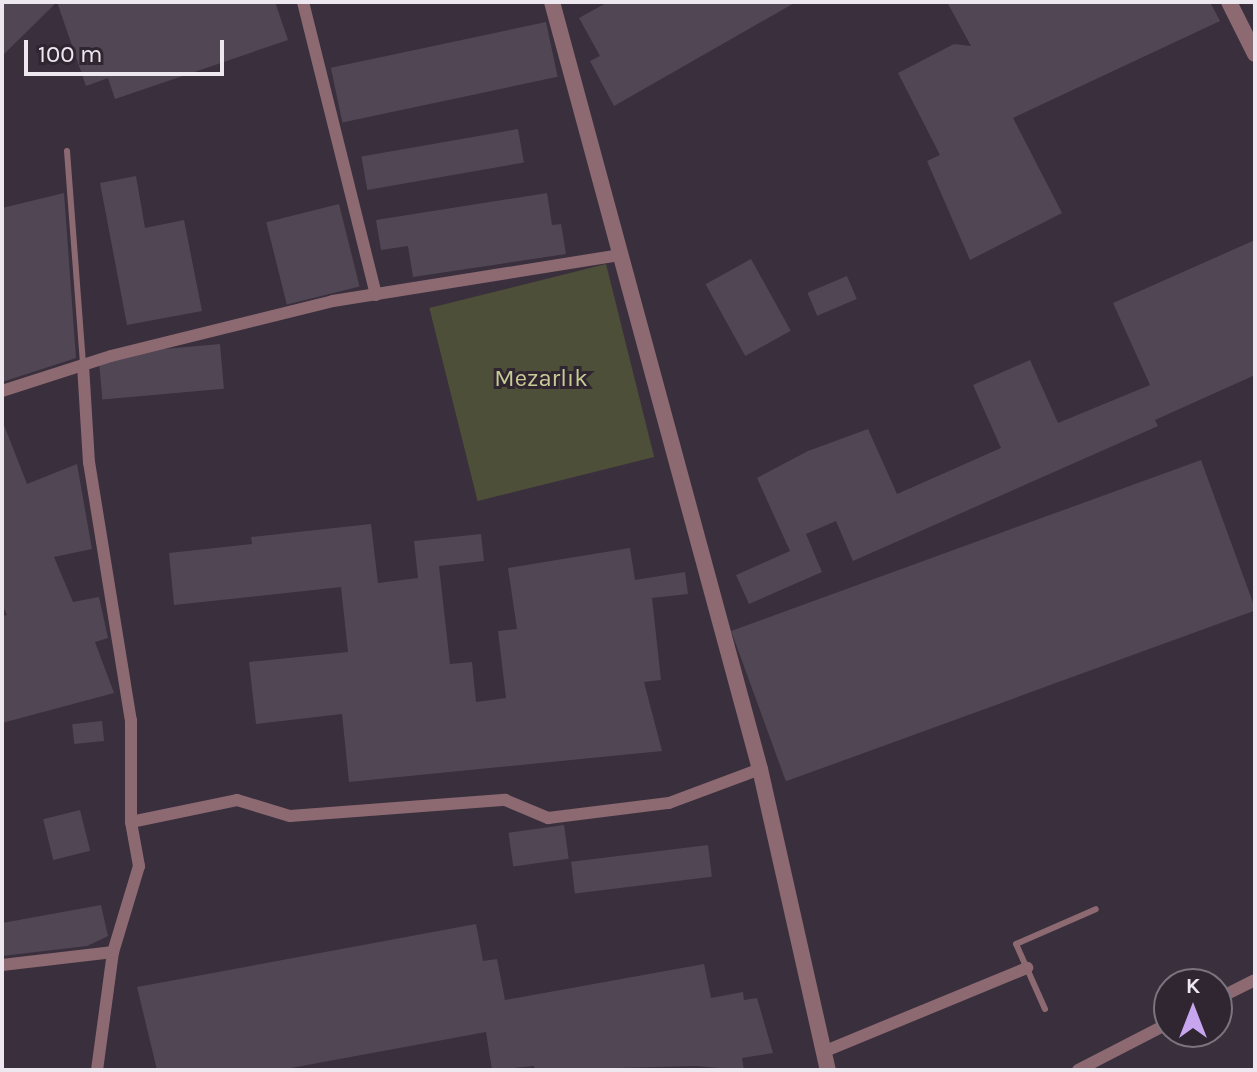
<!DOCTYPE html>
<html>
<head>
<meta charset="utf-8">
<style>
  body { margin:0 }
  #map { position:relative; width:1257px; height:1072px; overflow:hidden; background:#3a2f3d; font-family:Karla,sans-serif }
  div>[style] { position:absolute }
  .green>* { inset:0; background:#4e4f38; transform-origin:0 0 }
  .building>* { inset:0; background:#514654; transform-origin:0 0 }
  .service>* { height:6px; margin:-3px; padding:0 3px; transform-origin:3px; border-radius:3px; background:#8d6a72 }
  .minor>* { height:12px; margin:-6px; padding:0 6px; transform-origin:6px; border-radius:6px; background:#8d6a72 }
  .tertiary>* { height:16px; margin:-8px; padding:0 8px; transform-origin:8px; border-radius:8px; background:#8d6a72 }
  span { translate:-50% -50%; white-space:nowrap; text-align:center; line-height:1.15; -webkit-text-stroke:6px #2f2632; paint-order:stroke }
  .park-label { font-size:24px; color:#c8cb94 }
  .frame { position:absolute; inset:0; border:4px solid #ede7ef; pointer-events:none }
  .north { position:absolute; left:1153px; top:968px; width:80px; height:80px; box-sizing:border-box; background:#2f2632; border:2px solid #7b737e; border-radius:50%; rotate:0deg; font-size:22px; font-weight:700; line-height:32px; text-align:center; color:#ede7ef }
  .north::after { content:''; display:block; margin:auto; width:28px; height:36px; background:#c7a6ef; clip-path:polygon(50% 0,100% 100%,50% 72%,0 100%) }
  .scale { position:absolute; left:24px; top:40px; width:200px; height:36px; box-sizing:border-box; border:4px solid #ede7ef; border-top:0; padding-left:10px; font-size:24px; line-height:28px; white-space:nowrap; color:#ede7ef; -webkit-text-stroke:6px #2f2632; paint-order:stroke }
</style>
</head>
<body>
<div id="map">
  <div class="green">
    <i style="left:606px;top:264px;width:199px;height:182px;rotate:76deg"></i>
  </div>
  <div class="building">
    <i style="clip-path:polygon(2px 2px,57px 2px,2px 56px)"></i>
    <i style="clip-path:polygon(57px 2px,275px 2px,288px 40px,115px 99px,108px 78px,86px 86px)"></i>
    <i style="clip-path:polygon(608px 2px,796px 2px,614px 106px,590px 61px,600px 56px,579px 18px)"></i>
    <i style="clip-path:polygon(947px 2px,1210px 2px,1220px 21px,1013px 118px,1062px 213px,970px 260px,927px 161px,940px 155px,898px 73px,954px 44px,971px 46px)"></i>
    <i style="left:546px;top:22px;width:56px;height:220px;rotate:78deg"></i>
    <i style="left:518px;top:129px;width:34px;height:159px;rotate:80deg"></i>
    <i style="clip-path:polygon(136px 176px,145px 228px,184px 220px,202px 311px,127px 325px,100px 183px)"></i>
    <i style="clip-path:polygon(64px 193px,76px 358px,2px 382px,2px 208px)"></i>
    <i style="clip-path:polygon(547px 193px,552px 225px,561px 224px,566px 254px,413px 277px,408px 246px,381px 250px,376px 220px)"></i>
    <i style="left:339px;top:204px;width:85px;height:75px;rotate:76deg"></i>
    <i style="clip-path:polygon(1255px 240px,1255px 375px,1155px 420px,1158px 426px,853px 561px,836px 521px,806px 534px,822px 572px,749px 604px,736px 575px,790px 551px,757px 478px,808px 451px,868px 429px,897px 494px,1001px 448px,973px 385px,1030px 360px,1058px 423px,1150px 385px,1113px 303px)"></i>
    <i style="left:751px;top:259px;width:82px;height:52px;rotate:61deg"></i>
    <i style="left:847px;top:276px;width:25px;height:43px;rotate:67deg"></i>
    <i style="left:220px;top:344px;width:45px;height:122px;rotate:85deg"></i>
    <i style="clip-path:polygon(2px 420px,27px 484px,77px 464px,92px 549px,54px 557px,73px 602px,99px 597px,108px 638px,95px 642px,114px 693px,2px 723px,2px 616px,7px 615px,2px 604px)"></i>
    <i style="left:1201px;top:460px;width:160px;height:500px;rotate:70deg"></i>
    <i style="clip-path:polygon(371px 524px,378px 583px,418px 578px,414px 541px,481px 534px,484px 561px,439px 566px,450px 664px,472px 662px,476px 702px,506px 698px,498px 631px,517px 629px,508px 568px,630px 548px,635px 580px,685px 572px,688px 594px,652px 598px,661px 680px,644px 682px,662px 751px,349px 782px,342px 714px,256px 724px,249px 662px,348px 652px,341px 587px,174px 605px,169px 553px,252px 544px,251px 537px)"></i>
    <i style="left:102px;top:721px;width:20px;height:30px;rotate:84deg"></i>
    <i style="left:80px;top:810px;width:42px;height:38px;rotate:76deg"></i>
    <i style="left:564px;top:825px;width:34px;height:56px;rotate:82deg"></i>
    <i style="left:708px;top:845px;width:32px;height:138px;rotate:83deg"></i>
    <i style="clip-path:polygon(101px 905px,108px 936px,87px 946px,2px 956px,2px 923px)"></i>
    <i style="clip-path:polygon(476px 924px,483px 961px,497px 959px,505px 1000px,704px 964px,711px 998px,743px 992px,744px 1000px,757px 998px,773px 1053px,742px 1058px,744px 1070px,696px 1066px,535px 1070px,534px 1066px,492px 1070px,486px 1032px,280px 1070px,157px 1070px,137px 987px)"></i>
  </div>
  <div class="service">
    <i style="left:67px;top:151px;width:215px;rotate:85.7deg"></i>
    <i style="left:1045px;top:1009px;width:71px;rotate:-114deg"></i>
    <i style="left:1016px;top:944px;width:87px;rotate:-23.6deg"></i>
  </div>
  <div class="minor">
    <i style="left:303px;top:2px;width:302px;rotate:76deg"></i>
    <i style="left:83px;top:365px;width:97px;rotate:86.5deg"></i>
    <i style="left:89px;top:462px;width:261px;rotate:80.8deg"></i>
    <i style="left:131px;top:720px;width:102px;rotate:90deg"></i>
    <i style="left:131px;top:822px;width:45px;rotate:79.7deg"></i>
    <i style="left:139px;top:866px;width:90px;rotate:106.8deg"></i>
    <i style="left:113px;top:952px;width:119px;rotate:97.7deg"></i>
    <i style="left:2px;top:391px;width:114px;rotate:-17.8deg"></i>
    <i style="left:111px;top:356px;width:229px;rotate:-13.9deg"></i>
    <i style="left:333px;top:301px;width:290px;rotate:-9.1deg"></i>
    <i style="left:131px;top:822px;width:108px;rotate:-11.7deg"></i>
    <i style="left:237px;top:800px;width:55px;rotate:16.8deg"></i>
    <i style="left:290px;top:816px;width:216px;rotate:-4.3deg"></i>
    <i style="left:505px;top:800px;width:47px;rotate:22.7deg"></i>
    <i style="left:548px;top:818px;width:122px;rotate:-7.1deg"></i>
    <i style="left:669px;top:803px;width:97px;rotate:-20.5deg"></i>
    <i style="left:2px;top:965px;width:112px;rotate:-6.7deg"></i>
    <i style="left:1217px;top:999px;width:42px;rotate:-26.6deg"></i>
    <i style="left:823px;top:1052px;width:221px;rotate:-22.4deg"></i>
    <i style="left:1078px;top:1070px;width:102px;rotate:-27.3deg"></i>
  </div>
  <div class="tertiary">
    <i style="left:552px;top:2px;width:795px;rotate:74.83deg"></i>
    <i style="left:760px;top:769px;width:309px;rotate:77.3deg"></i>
    <i style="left:1229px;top:2px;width:58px;rotate:63.4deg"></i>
  </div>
  <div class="park-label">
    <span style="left:541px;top:379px">Mezarlık</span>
  </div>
  <div class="frame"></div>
  <div class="north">K</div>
  <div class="scale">100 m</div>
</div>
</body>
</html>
